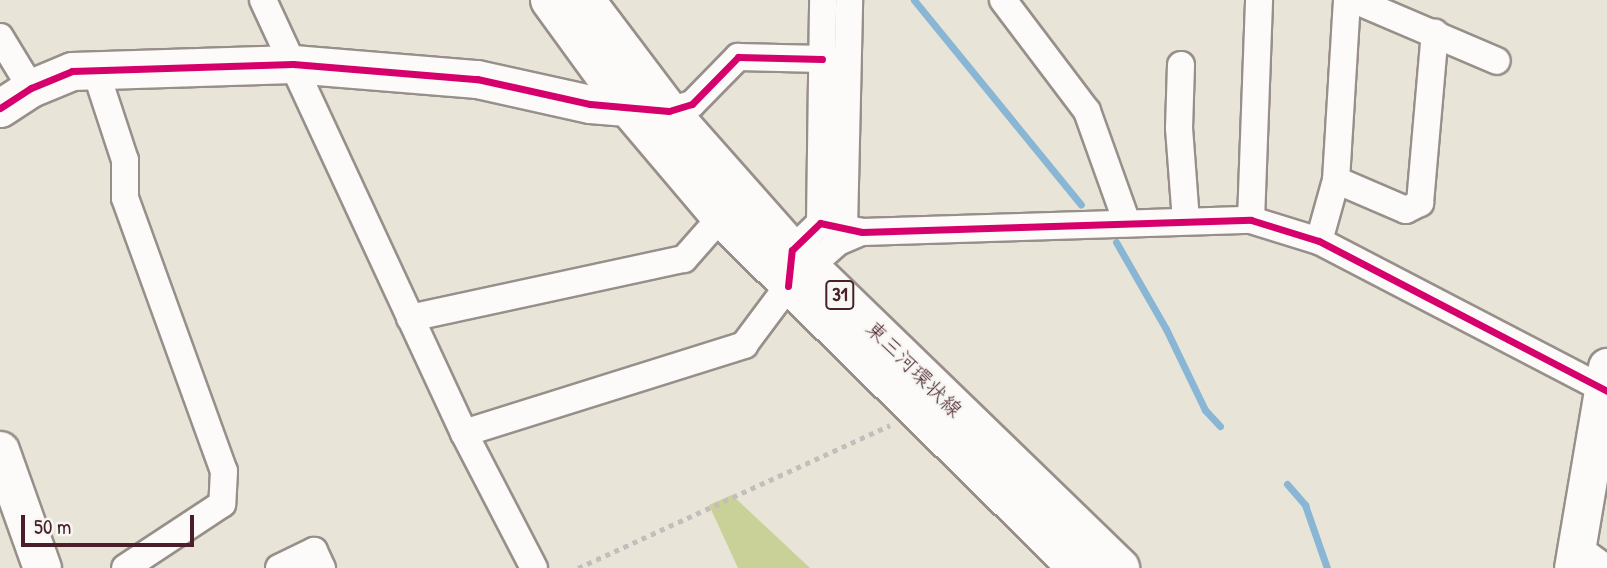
<!DOCTYPE html>
<html>
<head>
<meta charset="utf-8">
<style>
  body { margin:0 }
  #map { position:relative; width:1607px; height:568px; overflow:hidden; background:#e8e4d7; font-family:"Patrick Hand","Klee One",sans-serif }
  div>[style] { position:absolute }
  .green>* { inset:0; background:#c9d198 }
  .stream>* { height:7px; margin:-3.5px; padding:0 3.5px; transform-origin:3.5px; border-radius:3.5px; background:#89b6d5 }
  .path>* { height:4.5px; margin-top:-2.25px; transform-origin:0; background:repeating-linear-gradient(90deg,#c3bdbc 0 5px,transparent 0 10px) }
  .roads { filter:drop-shadow(2px 0 #988f8b) drop-shadow(-2px 0 #988f8b) drop-shadow(0 2px #988f8b) drop-shadow(0 -2px #988f8b) }
  .street>* { height:26px; margin:-13px; padding:0 13px; transform-origin:13px; border-radius:13px; background:#fcfbf9 }
  .secondary>* { height:37px; margin:-18.5px; padding:0 18.5px; transform-origin:18.5px; border-radius:18.5px; background:#fcfbf9 }
  .primary>* { height:38px; margin:-19px; padding:0 19px; transform-origin:19px; border-radius:19px; background:#fcfbf9 }
  .cycleway>* { height:7px; margin:-3.5px; padding:0 3.5px; transform-origin:3.5px; border-radius:3.5px; background:#d6006c }
  span { translate:-50% -50%; white-space:nowrap; text-align:center; line-height:1.15; -webkit-text-stroke:5px #f6f6f2; paint-order:stroke }
  .shield-label span { padding:2px 5px; background:#f6f6f2; border:2px solid; border-radius:5px; -webkit-text-stroke-width:0 }
  .shield-label { font-size:19px; color:#4a1f2b; font-weight:700 }
  .street-label { font-size:21px; color:#4a1f2b }
  .scale { position:absolute; left:21px; top:515px; width:173px; height:32px; box-sizing:border-box; border:4px solid #4a1f2b; border-top:0; padding-left:9px; font-size:21px; line-height:24px; white-space:nowrap; color:#4a1f2b; -webkit-text-stroke:5px #f6f6f2; paint-order:stroke }
</style>
</head>
<body>
<div id="map">
  <div class="green">
    <i style="clip-path:polygon(732px 495px,810px 568px,738px 568px,709px 505px)"></i>
  </div>
  <div class="stream">
    <i style="left:914px;top:0;width:264px;rotate:50.8deg"></i>
    <i style="left:1116px;top:242px;width:100px;rotate:60.1deg"></i>
    <i style="left:1166px;top:329px;width:90px;rotate:64.3deg"></i>
    <i style="left:1205px;top:410px;width:22px;rotate:47deg"></i>
    <i style="left:1287px;top:484px;width:28px;rotate:49deg"></i>
    <i style="left:1305px;top:505px;width:67px;rotate:70.8deg"></i>
  </div>
  <div class="path">
    <i style="left:578px;top:568px;width:343px;rotate:-24.6deg"></i>
  </div>
  <div class="roads">
    <div class="street">
      <i style="left:263px;top:0;width:477px;rotate:65.1deg"></i>
      <i style="left:464px;top:433px;width:152px;rotate:62.6deg"></i>
      <i style="left:1003px;top:0;width:139px;rotate:52.9deg"></i>
      <i style="left:1087px;top:111px;width:119px;rotate:70.3deg"></i>
      <i style="left:1354px;top:0;width:155px;rotate:23.1deg"></i>
      <i style="left:0;top:37px;width:60px;rotate:58.7deg"></i>
      <i style="left:1181px;top:65px;width:63px;rotate:91.8deg"></i>
      <i style="left:1179px;top:128px;width:93px;rotate:85.7deg"></i>
      <i style="left:95px;top:69px;width:96px;rotate:71.8deg"></i>
      <i style="left:125px;top:160px;width:38px;rotate:90deg"></i>
      <i style="left:125px;top:198px;width:290px;rotate:70.1deg"></i>
      <i style="left:224px;top:471px;width:33px;rotate:93deg"></i>
      <i style="left:222px;top:504px;width:116px;rotate:146.6deg"></i>
      <i style="left:669px;top:111px;width:24px;rotate:-17deg"></i>
      <i style="left:692px;top:104px;width:66px;rotate:-45.6deg"></i>
      <i style="left:738px;top:57px;width:84px;rotate:1.4deg"></i>
      <i style="left:1336px;top:180px;width:76px;rotate:23.2deg"></i>
      <i style="left:1406px;top:210px;width:16px;rotate:-27deg"></i>
      <i style="left:1420px;top:203px;width:171px;rotate:-85deg"></i>
      <i style="left:1251px;top:220px;width:220px;rotate:-87.9deg"></i>
      <i style="left:820px;top:223px;width:223px;rotate:-89.2deg"></i>
      <i style="left:844px;top:228px;width:228px;rotate:-88.7deg"></i>
      <i style="left:1319px;top:241px;width:63px;rotate:-74.4deg"></i>
      <i style="left:1336px;top:180px;width:180px;rotate:-86.5deg"></i>
      <i style="left:790px;top:267px;width:17px;rotate:-83deg"></i>
      <i style="left:792px;top:250px;width:39px;rotate:-44deg"></i>
      <i style="left:820px;top:223px;width:43px;rotate:12.1deg"></i>
      <i style="left:862px;top:232px;width:389px;rotate:-1.8deg"></i>
      <i style="left:1251px;top:220px;width:71px;rotate:17.2deg"></i>
      <i style="left:1319px;top:241px;width:325px;rotate:27.5deg"></i>
      <i style="left:410px;top:318px;width:280px;rotate:-12.2deg"></i>
      <i style="left:684px;top:259px;width:56px;rotate:-48.6deg"></i>
      <i style="left:464px;top:433px;width:294px;rotate:-17.4deg"></i>
      <i style="left:744px;top:345px;width:74px;rotate:-53.3deg"></i>
      <i style="left:788px;top:286px;width:67px;rotate:-41.3deg"></i>
      <i style="left:838px;top:242px;width:26px;rotate:-23deg"></i>
      <i style="left:1577px;top:547px;width:36px;rotate:36deg"></i>
      <i style="left:279px;top:568px;width:39px;rotate:-26deg"></i>
      <i style="left:314px;top:551px;width:19px;rotate:65deg"></i>
    </div>
    <div class="secondary">
      <i style="left:0;top:108px;width:37px;rotate:-33deg"></i>
      <i style="left:31px;top:88px;width:44px;rotate:-22.5deg"></i>
      <i style="left:72px;top:71px;width:221px;rotate:-1.8deg"></i>
      <i style="left:293px;top:64px;width:185px;rotate:4.7deg"></i>
      <i style="left:477px;top:79px;width:116px;rotate:12.5deg"></i>
      <i style="left:590px;top:104px;width:61px;rotate:4.7deg"></i>
      <i style="left:0;top:450px;width:125px;rotate:70.4deg"></i>
      <i style="left:1573px;top:568px;width:204px;rotate:-80.4deg"></i>
    </div>
    <div class="primary">
      <i style="left:550px;top:0;width:131px;rotate:54deg"></i>
      <i style="left:627px;top:106px;width:145px;rotate:49.7deg"></i>
      <i style="left:721px;top:217px;width:501px;rotate:44.51deg"></i>
      <i style="left:585px;top:0;width:139px;rotate:52.9deg"></i>
      <i style="left:669px;top:111px;width:186px;rotate:48.5deg"></i>
      <i style="left:792px;top:250px;width:457px;rotate:44.1deg"></i>
    </div>
  </div>
  <div class="cycleway">
    <i style="left:0;top:108px;width:37px;rotate:-33deg"></i>
    <i style="left:31px;top:88px;width:44px;rotate:-22.5deg"></i>
    <i style="left:72px;top:71px;width:221px;rotate:-1.8deg"></i>
    <i style="left:293px;top:64px;width:185px;rotate:4.7deg"></i>
    <i style="left:477px;top:79px;width:116px;rotate:12.5deg"></i>
    <i style="left:590px;top:104px;width:79px;rotate:5.1deg"></i>
    <i style="left:669px;top:111px;width:24px;rotate:-17deg"></i>
    <i style="left:692px;top:104px;width:66px;rotate:-45.6deg"></i>
    <i style="left:738px;top:57px;width:84px;rotate:1.4deg"></i>
    <i style="left:788px;top:286px;width:36px;rotate:-84deg"></i>
    <i style="left:792px;top:250px;width:39px;rotate:-44deg"></i>
    <i style="left:820px;top:223px;width:43px;rotate:12.1deg"></i>
    <i style="left:862px;top:232px;width:389px;rotate:-1.8deg"></i>
    <i style="left:1251px;top:220px;width:71px;rotate:17.2deg"></i>
    <i style="left:1319px;top:241px;width:325px;rotate:27.5deg"></i>
  </div>
  <div class="shield-label">
    <span style="left:840px;top:295px">31</span>
  </div>
  <div class="street-label">
    <span style="left:914px;top:369px;rotate:45deg">東三河環状線</span>
  </div>
  <div class="scale">50 m</div>
</div>
</body>
</html>
